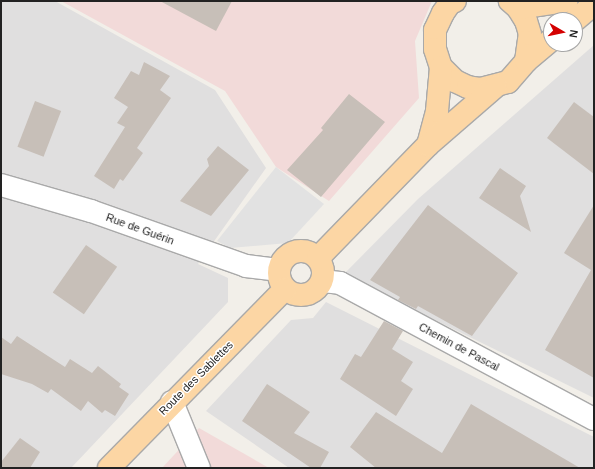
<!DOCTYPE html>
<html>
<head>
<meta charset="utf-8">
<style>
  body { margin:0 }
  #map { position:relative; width:595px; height:469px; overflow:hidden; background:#f2efe9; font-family:Arial,sans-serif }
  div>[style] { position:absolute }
  .residential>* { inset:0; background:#e0dfdf }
  .commercial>* { inset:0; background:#f2dad9 }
  .parking>* { inset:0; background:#e2e2e2 }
  .building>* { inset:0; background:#c7bfb8; transform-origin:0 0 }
  .roads { filter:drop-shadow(1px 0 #a9a9a9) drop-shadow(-1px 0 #a9a9a9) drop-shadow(0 1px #a9a9a9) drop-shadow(0 -1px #a9a9a9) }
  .minor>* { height:22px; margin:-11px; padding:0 11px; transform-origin:11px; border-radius:11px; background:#fff }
  .major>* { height:22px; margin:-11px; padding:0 11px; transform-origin:11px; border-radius:11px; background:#fcd6a4 }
  .major>.ring { margin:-11px; padding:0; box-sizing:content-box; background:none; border:22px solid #fcd6a4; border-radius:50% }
  span { translate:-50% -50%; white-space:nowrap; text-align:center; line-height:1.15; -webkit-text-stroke:3px #fff; paint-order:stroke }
  .street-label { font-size:11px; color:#222 }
  .frame { position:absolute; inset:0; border:2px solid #222; pointer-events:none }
  .north { position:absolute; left:543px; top:12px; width:40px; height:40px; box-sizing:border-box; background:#fff; border:1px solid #a7a7a7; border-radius:50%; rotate:99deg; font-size:11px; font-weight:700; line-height:16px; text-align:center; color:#222 }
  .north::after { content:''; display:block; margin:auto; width:14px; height:18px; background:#d40000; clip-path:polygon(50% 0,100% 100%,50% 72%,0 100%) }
</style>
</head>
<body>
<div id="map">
  <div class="residential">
    <i style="clip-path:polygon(1px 1px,55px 1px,215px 90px,266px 168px,198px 264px,228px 278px,228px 302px,71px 468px,1px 468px)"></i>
    <i style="clip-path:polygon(594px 45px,594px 398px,343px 275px,418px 199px)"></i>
    <i style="clip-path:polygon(326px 302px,594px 437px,594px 468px,289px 468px,206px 411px,291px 320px,313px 318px)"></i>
  </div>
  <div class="commercial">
    <i style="clip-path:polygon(61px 1px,432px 1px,415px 41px,419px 98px,329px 201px,276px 167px,225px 91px)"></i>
    <i style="clip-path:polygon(199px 428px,269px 468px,162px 468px)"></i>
  </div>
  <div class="parking">
    <i style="clip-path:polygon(276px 167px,324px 204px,288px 243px,230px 248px,217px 241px)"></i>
  </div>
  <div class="building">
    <i style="clip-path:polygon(160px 1px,232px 1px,216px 31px)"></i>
    <i style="clip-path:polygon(144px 62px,170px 76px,160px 90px,171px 98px,137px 148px,143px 153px,123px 181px,120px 179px,114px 189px,94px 176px,125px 127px,117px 123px,128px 107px,114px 98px,131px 71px,139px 75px)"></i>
    <i style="clip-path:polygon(349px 94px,385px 122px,321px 197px,287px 170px,323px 130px,321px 128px)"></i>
    <i style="left:35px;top:101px;width:28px;height:49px;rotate:21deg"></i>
    <i style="clip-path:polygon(574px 102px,594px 117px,594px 174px,547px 138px)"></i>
    <i style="clip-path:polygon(218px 146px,249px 170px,211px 216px,180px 201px,209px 166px,207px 159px)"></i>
    <i style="clip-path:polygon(500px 168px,526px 186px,520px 196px,531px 232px,479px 198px)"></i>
    <i style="clip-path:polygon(428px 205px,518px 273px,472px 336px,418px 306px,416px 309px,398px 300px,400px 297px,370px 280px)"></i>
    <i style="clip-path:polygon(594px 205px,594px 378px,545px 350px,591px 270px,564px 253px)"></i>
    <i style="left:86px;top:245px;width:38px;height:58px;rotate:35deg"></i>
    <i style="clip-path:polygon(384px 321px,403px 331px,392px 349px,413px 362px,401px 381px,413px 389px,396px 416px,340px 379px,355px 354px,361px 357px)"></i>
    <i style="clip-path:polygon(17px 336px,65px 367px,70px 359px,92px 373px,98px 366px,121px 384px,119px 387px,129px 394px,115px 416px,105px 410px,102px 413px,88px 401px,81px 411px,51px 389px,48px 393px,32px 384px,1px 374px,1px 337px,11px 344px)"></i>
    <i style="clip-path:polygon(267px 384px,310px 412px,294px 433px,329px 452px,320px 468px,311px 468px,242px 421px)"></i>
    <i style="clip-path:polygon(471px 404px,580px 468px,376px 468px,350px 447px,376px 412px,442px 453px)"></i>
    <i style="clip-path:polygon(20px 438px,40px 452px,30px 468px,1px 468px,1px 462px)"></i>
  </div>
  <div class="roads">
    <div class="minor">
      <i style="left:1px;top:185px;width:94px;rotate:16.1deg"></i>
      <i style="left:91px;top:211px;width:164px;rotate:19.5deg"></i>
      <i style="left:246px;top:266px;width:32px;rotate:7deg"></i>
      <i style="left:322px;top:281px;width:18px;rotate:6deg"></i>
      <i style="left:340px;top:283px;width:288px;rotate:28.2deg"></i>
      <i style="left:172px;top:402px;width:71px;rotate:67.8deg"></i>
    </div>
    <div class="major">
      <i style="left:455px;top:1px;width:5px;rotate:158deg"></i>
      <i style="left:450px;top:3px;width:12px;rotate:125deg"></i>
      <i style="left:443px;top:13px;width:19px;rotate:115deg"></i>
      <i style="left:435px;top:30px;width:19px;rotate:90deg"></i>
      <i style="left:435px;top:49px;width:19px;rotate:72deg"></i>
      <i style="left:441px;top:67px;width:20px;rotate:45deg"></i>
      <i style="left:455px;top:81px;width:14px;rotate:25deg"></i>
      <i style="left:468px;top:87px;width:13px;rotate:9deg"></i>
      <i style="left:481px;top:89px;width:28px;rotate:-15deg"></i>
      <i style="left:508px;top:82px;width:28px;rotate:-49deg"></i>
      <i style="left:526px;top:61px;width:27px;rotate:-82deg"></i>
      <i style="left:530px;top:34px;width:14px;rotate:-107deg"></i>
      <i style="left:526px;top:21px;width:15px;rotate:-122deg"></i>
      <i style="left:518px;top:8px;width:11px;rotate:-139deg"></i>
      <i style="left:518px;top:8px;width:49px;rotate:-8.3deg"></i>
      <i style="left:575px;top:20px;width:25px;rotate:-40deg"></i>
      <i style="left:526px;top:61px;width:33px;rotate:-40deg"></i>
      <i style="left:428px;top:145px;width:35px;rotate:-75deg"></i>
      <i style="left:437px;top:111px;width:44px;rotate:-84.8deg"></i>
      <i class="ring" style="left:279px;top:251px;width:22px;height:22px"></i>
      <i style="left:318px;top:258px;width:158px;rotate:-45.8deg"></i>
      <i style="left:428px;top:145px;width:89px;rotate:-40.9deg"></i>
      <i style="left:109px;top:468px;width:251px;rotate:-45.5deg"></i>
    </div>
  </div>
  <div class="street-label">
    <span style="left:140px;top:229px;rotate:20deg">Rue de Guérin</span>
    <span style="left:459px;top:347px;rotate:28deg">Chemin de Pascal</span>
    <span style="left:196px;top:378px;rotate:-45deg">Route des Sablettes</span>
  </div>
  <div class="frame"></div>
  <div class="north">N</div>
</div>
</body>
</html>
